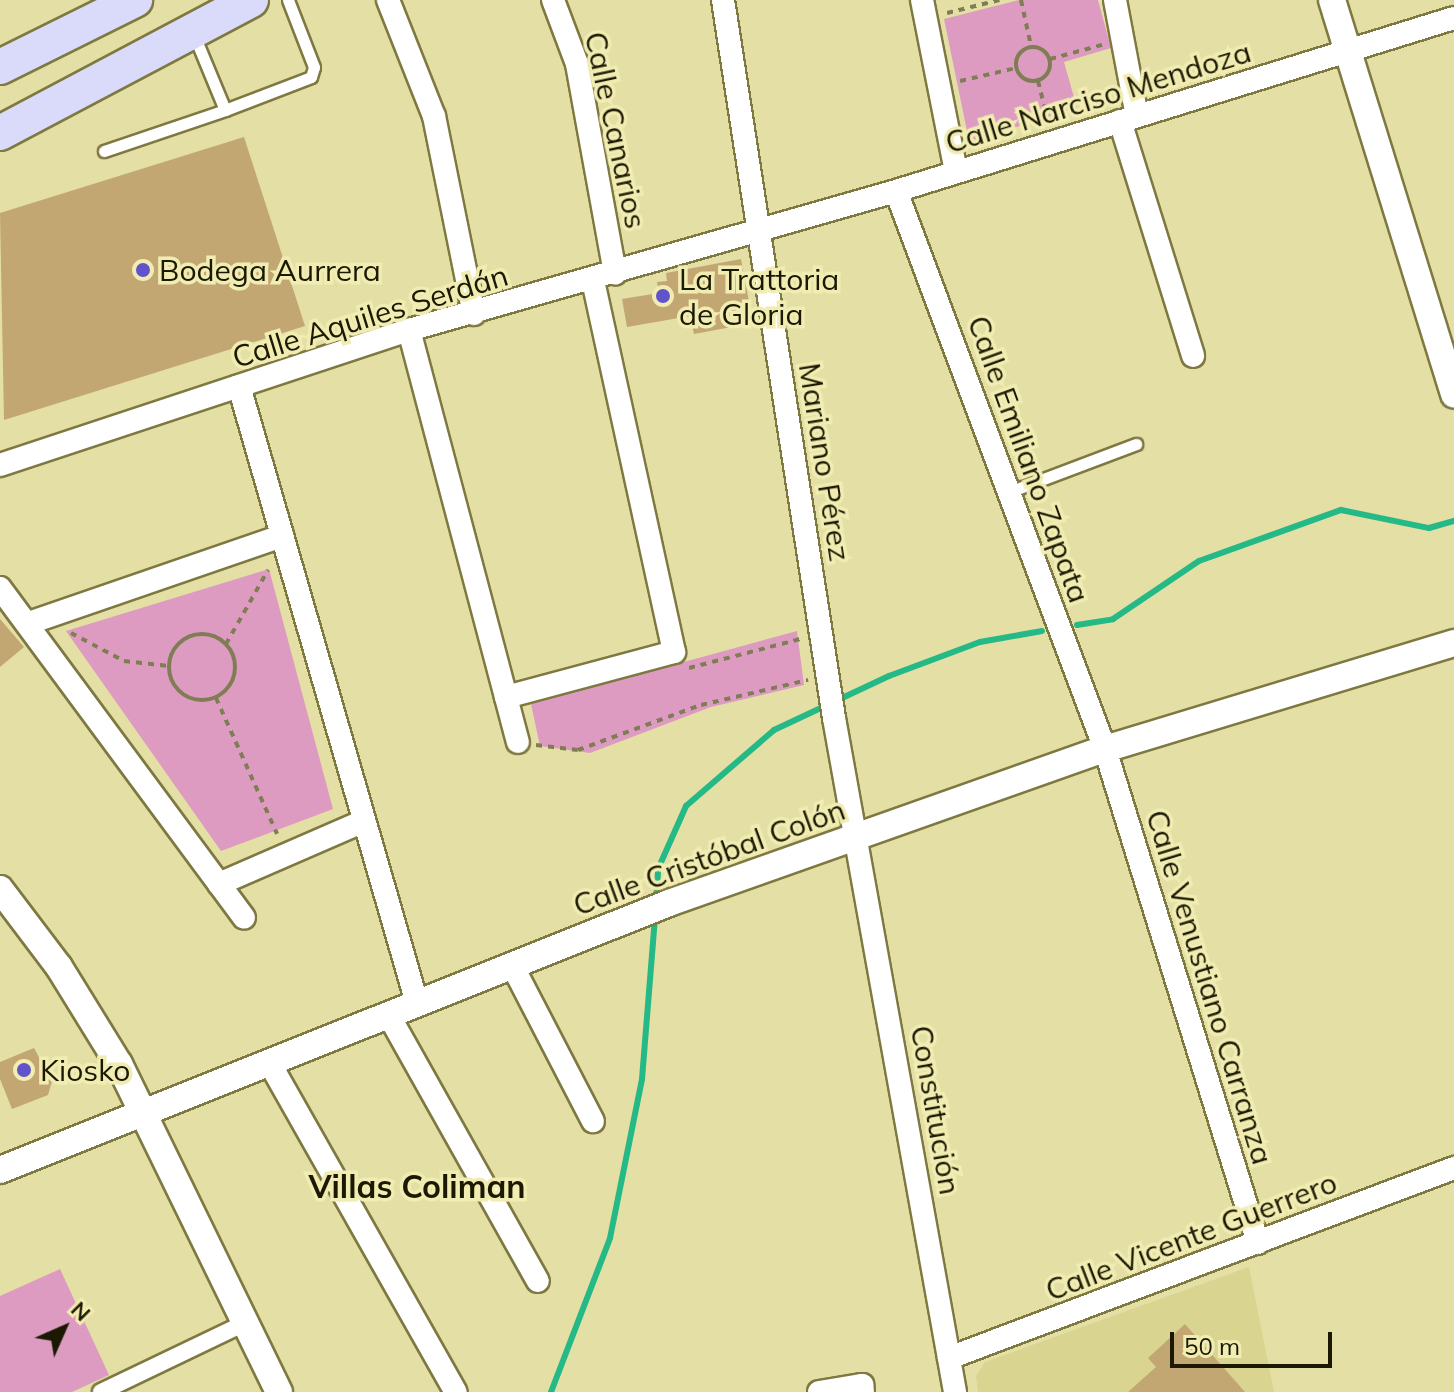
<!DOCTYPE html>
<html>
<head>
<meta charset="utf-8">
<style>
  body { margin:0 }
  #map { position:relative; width:1454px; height:1392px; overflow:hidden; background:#e4dfa5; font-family:Mulish,sans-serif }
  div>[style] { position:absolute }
  .built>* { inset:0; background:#dad491 }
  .green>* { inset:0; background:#dd9bc1 }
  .stream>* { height:6px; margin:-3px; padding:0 3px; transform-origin:3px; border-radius:3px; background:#24b986 }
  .building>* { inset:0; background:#c2a773 }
  .path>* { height:4px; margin-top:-2px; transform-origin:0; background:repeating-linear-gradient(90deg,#807d55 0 6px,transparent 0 12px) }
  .path>.ring { margin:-2px; padding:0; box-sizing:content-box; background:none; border:4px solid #807d55; border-radius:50% }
  .roads { filter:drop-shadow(2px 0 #7e7841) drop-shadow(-2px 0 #7e7841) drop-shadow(0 2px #7e7841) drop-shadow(0 -2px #7e7841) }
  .service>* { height:11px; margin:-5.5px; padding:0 5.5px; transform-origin:5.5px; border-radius:5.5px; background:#fff }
  .pedestrian>* { height:16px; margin:-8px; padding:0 8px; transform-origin:8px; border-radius:8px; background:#fff }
  .minor>* { height:22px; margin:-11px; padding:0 11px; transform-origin:11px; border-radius:11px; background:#fff }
  .tertiary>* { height:26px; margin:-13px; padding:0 13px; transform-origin:13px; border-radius:13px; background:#fff }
  .primary>* { height:34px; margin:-17px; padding:0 17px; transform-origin:17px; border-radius:17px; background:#dadbfa }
  .dots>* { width:22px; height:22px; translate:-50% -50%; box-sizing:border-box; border:4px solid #f1ecb1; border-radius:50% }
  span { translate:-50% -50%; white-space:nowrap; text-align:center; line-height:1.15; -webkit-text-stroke:7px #f1ecb1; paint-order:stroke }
  .street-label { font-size:30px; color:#1b1903 }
  .poi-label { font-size:30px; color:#1b1903 }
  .left { translate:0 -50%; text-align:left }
  .neighbourhood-label { font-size:32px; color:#1b1903; font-weight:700 }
  .north { position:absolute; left:24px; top:1288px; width:80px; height:80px; -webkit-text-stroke:6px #f1ecb1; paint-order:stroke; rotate:45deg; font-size:22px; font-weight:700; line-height:32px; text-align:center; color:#1b1903 }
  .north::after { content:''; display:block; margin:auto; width:28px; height:36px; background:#1b1903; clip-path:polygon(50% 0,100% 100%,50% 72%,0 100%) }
  .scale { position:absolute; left:1170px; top:1332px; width:162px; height:36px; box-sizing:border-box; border:4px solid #1b1903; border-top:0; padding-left:10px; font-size:24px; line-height:28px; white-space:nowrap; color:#1b1903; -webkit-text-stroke:6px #f1ecb1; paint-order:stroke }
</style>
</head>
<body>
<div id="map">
  <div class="built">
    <i style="clip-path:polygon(1249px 1267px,1274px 1392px,978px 1392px,976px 1376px,985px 1362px)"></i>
  </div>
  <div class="green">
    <i style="clip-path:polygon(1019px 0,1098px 0,1111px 48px,1064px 62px,1077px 108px,975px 140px,968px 136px,944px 19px)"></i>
    <i style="clip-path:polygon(269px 569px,333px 809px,221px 851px,66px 631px)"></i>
    <i style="clip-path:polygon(797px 631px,804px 685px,711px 707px,590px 753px,540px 746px,531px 704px)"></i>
    <i style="clip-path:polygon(60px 1269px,109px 1375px,72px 1392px,0 1392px,0 1296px)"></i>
  </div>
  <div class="stream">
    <i style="left:1077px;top:625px;width:36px;rotate:-9deg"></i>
    <i style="left:1113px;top:619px;width:104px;rotate:-34deg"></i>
    <i style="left:1199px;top:561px;width:151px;rotate:-19.8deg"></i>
    <i style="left:1341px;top:510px;width:90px;rotate:11.6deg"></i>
    <i style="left:1429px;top:528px;width:26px;rotate:-16deg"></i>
    <i style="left:656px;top:901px;width:32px;rotate:-86deg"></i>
    <i style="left:658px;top:869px;width:69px;rotate:-66deg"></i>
    <i style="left:686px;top:806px;width:116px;rotate:-40.8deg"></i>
    <i style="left:774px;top:730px;width:127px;rotate:-25.2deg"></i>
    <i style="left:889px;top:676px;width:97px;rotate:-20.5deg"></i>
    <i style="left:980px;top:642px;width:63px;rotate:-10.1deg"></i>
    <i style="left:551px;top:1392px;width:165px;rotate:-69deg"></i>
    <i style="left:610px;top:1238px;width:162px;rotate:-78.6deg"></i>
    <i style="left:642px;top:1079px;width:164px;rotate:-85.4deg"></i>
  </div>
  <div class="building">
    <i style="clip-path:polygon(244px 137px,305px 326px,4px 420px,0 213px)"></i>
    <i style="clip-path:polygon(741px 259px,753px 323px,694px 334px,690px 316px,627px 327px,622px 299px,659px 293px,657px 282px,667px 281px,666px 273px)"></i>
    <i style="clip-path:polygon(0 619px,24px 647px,0 667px)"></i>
    <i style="clip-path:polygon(34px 1048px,52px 1081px,48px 1095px,12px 1109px,0 1079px,0 1062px)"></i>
    <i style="clip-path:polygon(1185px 1324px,1245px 1392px,1128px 1392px,1156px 1367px,1148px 1358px)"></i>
  </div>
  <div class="path">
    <i style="left:1021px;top:0;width:47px;rotate:77.7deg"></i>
    <i style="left:947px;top:13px;width:54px;rotate:-14deg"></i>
    <i class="ring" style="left:1016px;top:47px;width:30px;height:30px"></i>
    <i style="left:1050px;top:59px;width:54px;rotate:-15.1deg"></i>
    <i style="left:960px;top:81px;width:57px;rotate:-13.1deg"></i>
    <i style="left:1038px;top:81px;width:41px;rotate:76deg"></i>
    <i style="left:71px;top:633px;width:60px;rotate:27.8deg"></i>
    <i style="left:124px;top:661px;width:45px;rotate:6.3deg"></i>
    <i class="ring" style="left:169px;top:634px;width:62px;height:62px"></i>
    <i style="left:226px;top:644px;width:85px;rotate:-60.4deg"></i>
    <i style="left:689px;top:668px;width:115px;rotate:-14.6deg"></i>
    <i style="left:216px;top:698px;width:149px;rotate:65.8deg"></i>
    <i style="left:536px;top:745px;width:42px;rotate:6.8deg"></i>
    <i style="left:578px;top:750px;width:131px;rotate:-20.1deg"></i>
    <i style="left:701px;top:705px;width:110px;rotate:-13.2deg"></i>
  </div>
  <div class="roads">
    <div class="service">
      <i style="left:194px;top:35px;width:81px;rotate:67.5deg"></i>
      <i style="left:225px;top:110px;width:92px;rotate:-21deg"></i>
      <i style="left:311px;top:77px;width:10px;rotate:-73deg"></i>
      <i style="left:314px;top:67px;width:72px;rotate:-111.2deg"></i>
      <i style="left:104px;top:151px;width:128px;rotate:-18.7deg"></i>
      <i style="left:1009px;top:492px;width:136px;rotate:-20.7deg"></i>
    </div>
    <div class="pedestrian">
      <i style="left:101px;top:1392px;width:160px;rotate:-25.6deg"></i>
    </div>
    <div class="minor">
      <i style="left:388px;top:0;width:125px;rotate:68.4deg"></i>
      <i style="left:434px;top:116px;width:202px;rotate:78.6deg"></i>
      <i style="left:553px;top:0;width:68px;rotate:69.4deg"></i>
      <i style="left:577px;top:64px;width:213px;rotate:79.7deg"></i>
      <i style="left:723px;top:0;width:727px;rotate:81.21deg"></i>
      <i style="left:834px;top:718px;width:685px;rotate:79.82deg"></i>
      <i style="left:922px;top:0;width:175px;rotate:78.8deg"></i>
      <i style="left:1115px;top:0;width:118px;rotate:79.3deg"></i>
      <i style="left:1120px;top:121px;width:246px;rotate:72.7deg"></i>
      <i style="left:896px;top:191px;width:596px;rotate:69.47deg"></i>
      <i style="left:1105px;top:749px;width:517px;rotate:72.79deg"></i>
      <i style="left:409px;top:330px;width:426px;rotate:75.2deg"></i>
      <i style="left:239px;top:386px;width:642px;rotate:73.91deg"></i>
      <i style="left:0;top:465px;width:431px;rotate:-18.3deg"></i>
      <i style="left:409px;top:330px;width:506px;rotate:-15.93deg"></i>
      <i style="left:896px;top:191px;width:584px;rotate:-17.23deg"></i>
      <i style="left:0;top:588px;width:410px;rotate:53.5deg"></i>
      <i style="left:29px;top:623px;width:268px;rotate:-19deg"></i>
      <i style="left:506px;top:697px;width:174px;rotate:-15deg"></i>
      <i style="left:674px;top:652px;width:380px;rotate:-102.3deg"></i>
      <i style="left:219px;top:884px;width:158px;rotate:-23.5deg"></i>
      <i style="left:512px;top:965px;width:176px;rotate:62.6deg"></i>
      <i style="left:388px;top:1014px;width:306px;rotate:60.7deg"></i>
      <i style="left:269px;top:1062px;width:379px;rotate:60.5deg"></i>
      <i style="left:949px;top:1358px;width:540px;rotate:-20.62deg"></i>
      <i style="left:819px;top:1392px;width:44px;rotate:-9.2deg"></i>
      <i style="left:862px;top:1385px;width:7px;rotate:82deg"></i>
    </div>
    <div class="tertiary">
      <i style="left:1332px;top:0;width:413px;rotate:72.8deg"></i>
      <i style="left:0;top:889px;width:98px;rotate:52.9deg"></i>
      <i style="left:59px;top:967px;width:114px;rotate:58.3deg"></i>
      <i style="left:119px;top:1064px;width:365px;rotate:64deg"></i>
      <i style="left:0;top:1170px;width:720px;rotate:-21.76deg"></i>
      <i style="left:669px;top:903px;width:462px;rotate:-19.5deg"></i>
      <i style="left:1105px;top:749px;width:365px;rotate:-16.9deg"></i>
    </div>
    <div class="primary">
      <i style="left:0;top:67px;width:151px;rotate:-26.4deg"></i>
      <i style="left:0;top:133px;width:284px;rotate:-27.9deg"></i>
    </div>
  </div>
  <div class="dots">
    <i style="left:143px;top:270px;background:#6153cb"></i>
    <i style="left:663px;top:296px;background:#6153cb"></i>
    <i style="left:24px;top:1070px;background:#6153cb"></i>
  </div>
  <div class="street-label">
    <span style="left:1098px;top:97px;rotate:-17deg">Calle Narciso Mendoza</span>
    <span style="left:616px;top:130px;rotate:78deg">Calle Canarios</span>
    <span style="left:370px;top:316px;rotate:-17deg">Calle Aquiles Serdán</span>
    <span style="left:1029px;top:459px;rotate:70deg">Calle Emiliano Zapata</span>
    <span style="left:825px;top:462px;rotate:81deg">Mariano Pérez</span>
    <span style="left:709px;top:857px;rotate:-20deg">Calle Cristóbal Colón</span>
    <span style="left:1210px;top:987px;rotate:73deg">Calle Venustiano Carranza</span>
    <span style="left:936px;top:1110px;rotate:80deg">Constitución</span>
    <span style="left:1191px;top:1236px;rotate:-21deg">Calle Vicente Guerrero</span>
  </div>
  <div class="poi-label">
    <span class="left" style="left:159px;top:270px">Bodega Aurrera</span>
    <span class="left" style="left:679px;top:296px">La Trattoria<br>de Gloria</span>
    <span class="left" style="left:40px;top:1070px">Kiosko</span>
  </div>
  <div class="neighbourhood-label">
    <span style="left:417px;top:1186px">Villas Coliman</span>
  </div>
  <div class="north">N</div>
  <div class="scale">50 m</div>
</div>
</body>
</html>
